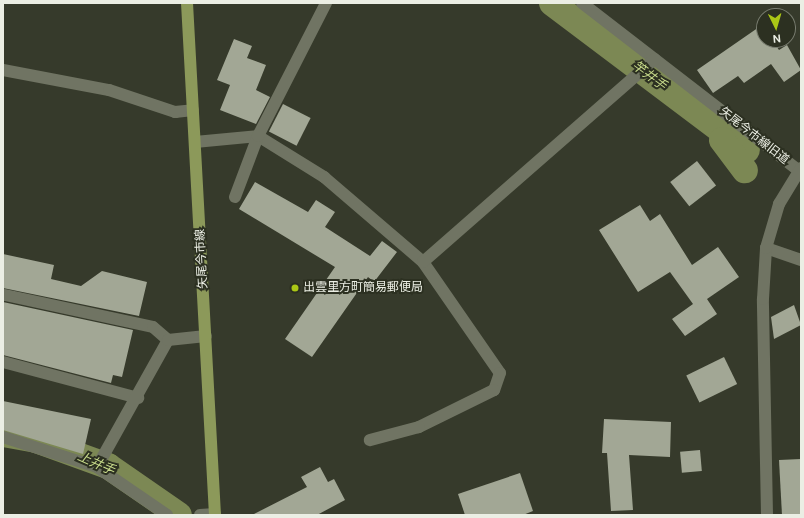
<!DOCTYPE html>
<html>
<head>
<meta charset="utf-8">
<style>
  body { margin:0 }
  #map { position:relative; width:804px; height:518px; overflow:hidden; background:#363a2b; font-family:"DM Sans","Noto Sans JP",sans-serif }
  div>[style] { position:absolute }
  .canal>* { height:26px; margin:-13px; padding:0 13px; transform-origin:13px; border-radius:13px; background:#7c8854 }
  .building>* { inset:0; background:#a2a795; transform-origin:0 0 }
  .minor>* { height:12px; margin:-6px; padding:0 6px; transform-origin:6px; border-radius:6px; background:#707463 }
  .major>* { height:12px; margin:-6px; padding:0 6px; transform-origin:6px; border-radius:6px; background:#8c995a }
  .dots>* { width:11px; height:11px; translate:-50% -50%; box-sizing:border-box; border:2px solid #2c3021; border-radius:50% }
  span { translate:-50% -50%; white-space:nowrap; text-align:center; line-height:1.15; -webkit-text-stroke:4px #2c3021; paint-order:stroke }
  .street-label { font-size:12px; color:#ebeee4 }
  .poi-label { font-size:12px; color:#ebeee4 }
  .left { translate:0 -50%; text-align:left }
  .water-label { font-size:13px; color:#c8db8b; font-style:italic }
  .frame { position:absolute; inset:0; border:4px solid #ebeee4; pointer-events:none }
  .north { position:absolute; left:756px; top:8px; width:40px; height:40px; box-sizing:border-box; background:#2c3021; border:1px solid #787c6f; border-radius:50%; rotate:175deg; font-size:11px; font-weight:700; line-height:16px; text-align:center; color:#ebeee4 }
  .north::after { content:''; display:block; margin:auto; width:14px; height:18px; background:#abc716; clip-path:polygon(50% 0,100% 100%,50% 72%,0 100%) }
</style>
</head>
<body>
<div id="map">
  <div class="canal">
    <i style="left:552px;top:3px;width:244px;rotate:37deg"></i>
    <i style="left:722px;top:140px;width:38px;rotate:53deg"></i>
    <i style="left:3px;top:434px;width:34px;rotate:10deg"></i>
    <i style="left:36px;top:440px;width:77px;rotate:19.9deg"></i>
    <i style="left:108px;top:466px;width:86px;rotate:34.6deg"></i>
  </div>
  <div class="building">
    <i style="clip-path:polygon(762px 25px,764px 40px,772px 40px,779px 50px,787px 45px,801px 70px,784px 82px,771px 64px,744px 83px,738px 76px,713px 93px,697px 70px)"></i>
    <i style="clip-path:polygon(234px 39px,252px 46px,247px 58px,266px 65px,256px 90px,270px 97px,256px 124px,220px 110px,230px 85px,217px 80px)"></i>
    <i style="left:283px;top:104px;width:31px;height:31px;rotate:27deg"></i>
    <i style="left:697px;top:161px;width:31px;height:34px;rotate:52deg"></i>
    <i style="clip-path:polygon(255px 182px,308px 212px,316px 200px,335px 212px,325px 227px,370px 256px,382px 241px,397px 252px,374px 282px,368px 277px,312px 357px,285px 339px,335px 267px,239px 209px)"></i>
    <i style="clip-path:polygon(640px 205px,650px 221px,660px 214px,692px 265px,718px 247px,739px 277px,707px 299px,717px 314px,685px 336px,672px 319px,693px 304px,670px 272px,638px 292px,599px 230px)"></i>
    <i style="clip-path:polygon(3px 254px,54px 265px,51px 279px,81px 286px,102px 271px,147px 282px,139px 316px,3px 288px)"></i>
    <i style="clip-path:polygon(3px 302px,133px 330px,122px 377px,113px 375px,111px 383px,3px 355px)"></i>
    <i style="clip-path:polygon(794px 305px,801px 325px,774px 339px,771px 317px)"></i>
    <i style="left:724px;top:357px;width:30px;height:42px;rotate:64deg"></i>
    <i style="clip-path:polygon(3px 401px,91px 419px,83px 454px,3px 430px)"></i>
    <i style="clip-path:polygon(604px 419px,671px 422px,670px 457px,629px 455px,633px 510px,611px 511px,607px 453px,602px 453px)"></i>
    <i style="left:700px;top:450px;width:21px;height:20px;rotate:85deg"></i>
    <i style="clip-path:polygon(801px 459px,801px 515px,782px 515px,779px 460px)"></i>
    <i style="clip-path:polygon(320px 467px,328px 482px,334px 479px,345px 500px,317px 515px,252px 515px,307px 487px,301px 477px)"></i>
    <i style="clip-path:polygon(520px 473px,533px 511px,523px 515px,465px 515px,458px 494px)"></i>
  </div>
  <div class="minor">
    <i style="left:582px;top:3px;width:277px;rotate:37.7deg"></i>
    <i style="left:3px;top:70px;width:108px;rotate:10.7deg"></i>
    <i style="left:109px;top:90px;width:70px;rotate:18.4deg"></i>
    <i style="left:175px;top:112px;width:18px;rotate:-6deg"></i>
    <i style="left:195px;top:142px;width:63px;rotate:-5.4deg"></i>
    <i style="left:258px;top:136px;width:78px;rotate:31.8deg"></i>
    <i style="left:324px;top:177px;width:130px;rotate:40.6deg"></i>
    <i style="left:423px;top:262px;width:135px;rotate:55.3deg"></i>
    <i style="left:500px;top:373px;width:18px;rotate:109deg"></i>
    <i style="left:494px;top:390px;width:84px;rotate:153.7deg"></i>
    <i style="left:419px;top:427px;width:51px;rotate:165.1deg"></i>
    <i style="left:235px;top:197px;width:65px;rotate:-69.3deg"></i>
    <i style="left:258px;top:136px;width:149px;rotate:-62.9deg"></i>
    <i style="left:766px;top:248px;width:37px;rotate:19deg"></i>
    <i style="left:423px;top:262px;width:308px;rotate:-41.2deg"></i>
    <i style="left:5px;top:295px;width:151px;rotate:12.2deg"></i>
    <i style="left:153px;top:327px;width:20px;rotate:41deg"></i>
    <i style="left:3px;top:362px;width:140px;rotate:14.9deg"></i>
    <i style="left:3px;top:437px;width:99px;rotate:17.7deg"></i>
    <i style="left:97px;top:467px;width:85px;rotate:34.4deg"></i>
    <i style="left:97px;top:467px;width:145px;rotate:-60.8deg"></i>
    <i style="left:168px;top:340px;width:38px;rotate:-6deg"></i>
    <i style="left:200px;top:515px;width:15px;rotate:-4deg"></i>
    <i style="left:767px;top:515px;width:216px;rotate:-91.1deg"></i>
    <i style="left:763px;top:299px;width:51px;rotate:-86.6deg"></i>
    <i style="left:766px;top:248px;width:46px;rotate:-73.5deg"></i>
    <i style="left:779px;top:204px;width:42px;rotate:-58.6deg"></i>
  </div>
  <div class="major">
    <i style="left:187px;top:3px;width:513px;rotate:86.87deg"></i>
  </div>
  <div class="dots">
    <i style="left:295px;top:288px;background:#abc716"></i>
  </div>
  <div class="street-label">
    <span style="left:754px;top:136px;rotate:38deg">矢尾今市線旧道</span>
    <span style="left:202px;top:259px;rotate:-93deg">矢尾今市線</span>
  </div>
  <div class="poi-label">
    <span class="left" style="left:303px;top:288px">出雲里方町簡易郵便局</span>
  </div>
  <div class="water-label">
    <span style="left:649px;top:76px;rotate:37deg">竿井手</span>
    <span style="left:96px;top:464px;rotate:24deg">上井手</span>
  </div>
  <div class="frame"></div>
  <div class="north">N</div>
</div>
</body>
</html>
